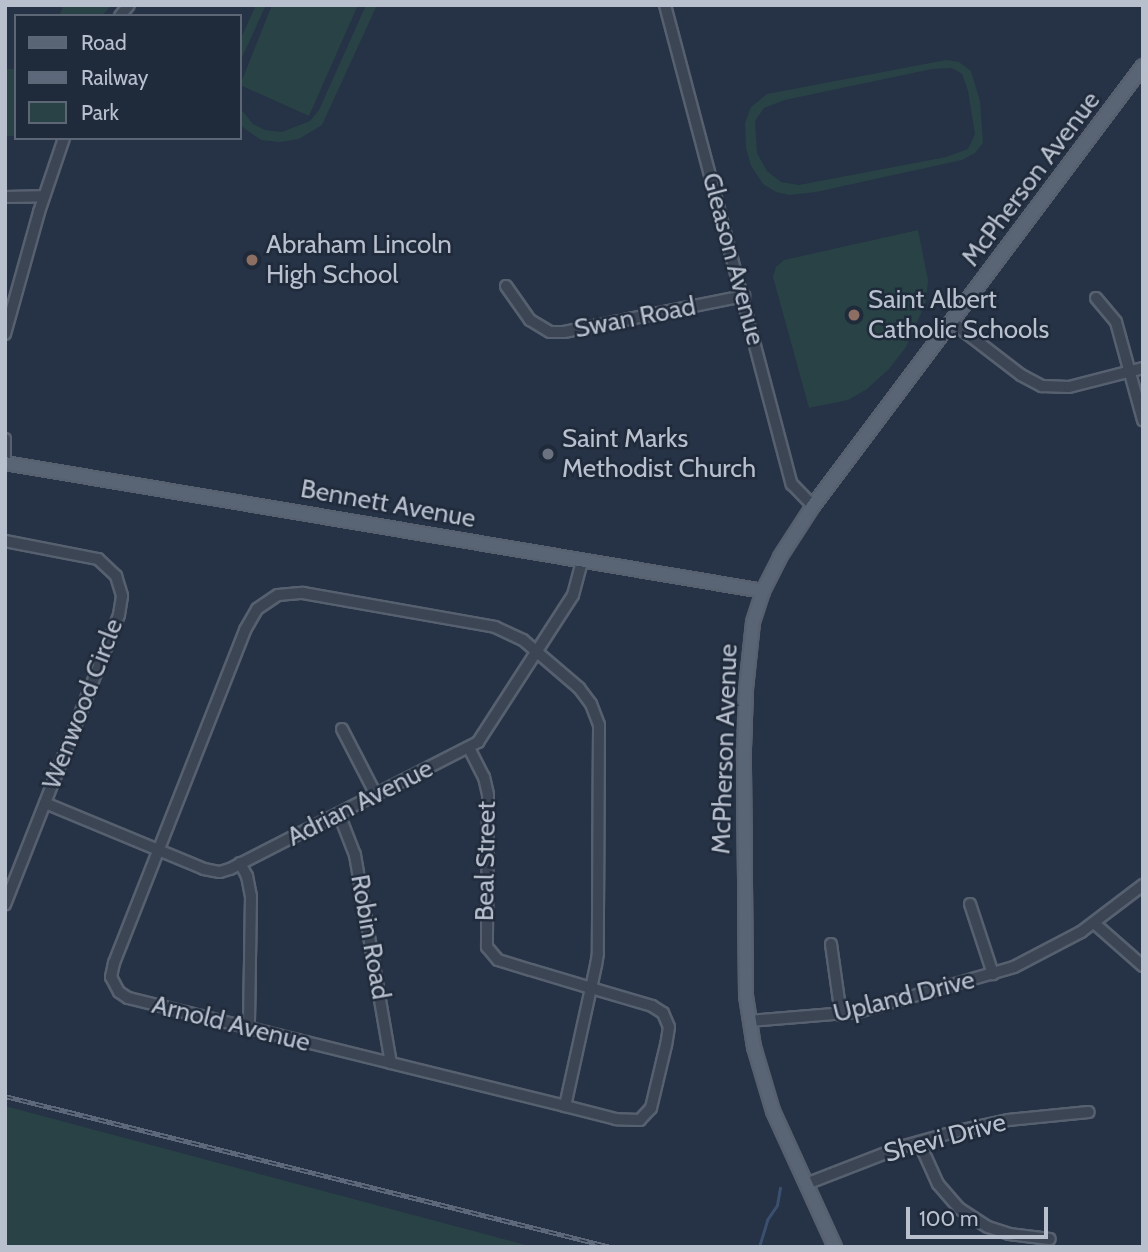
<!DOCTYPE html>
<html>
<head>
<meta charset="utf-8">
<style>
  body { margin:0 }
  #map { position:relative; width:1148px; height:1252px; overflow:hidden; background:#263245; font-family:Cabin,sans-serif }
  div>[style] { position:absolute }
  .green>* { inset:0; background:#284246; transform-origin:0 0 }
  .stream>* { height:2.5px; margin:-1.25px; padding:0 1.25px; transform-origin:1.25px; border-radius:1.25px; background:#3b4f6e }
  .roads { filter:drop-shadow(2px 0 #56606f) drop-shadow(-2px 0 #56606f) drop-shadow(0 2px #56606f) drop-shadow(0 -2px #56606f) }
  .minor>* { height:10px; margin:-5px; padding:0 5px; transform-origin:5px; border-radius:5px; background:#3b4554 }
  .major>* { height:12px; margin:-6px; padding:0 6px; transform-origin:6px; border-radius:6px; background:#596474 }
  .rail>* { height:5px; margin-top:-2.5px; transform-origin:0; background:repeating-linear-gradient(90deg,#1f2a3a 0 8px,#5d697b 0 16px); box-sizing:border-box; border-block:2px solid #5d697b }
  .dots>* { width:19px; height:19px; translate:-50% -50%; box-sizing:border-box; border:4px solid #1f2a3a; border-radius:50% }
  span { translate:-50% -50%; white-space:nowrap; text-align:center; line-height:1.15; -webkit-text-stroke:5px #1f2a3a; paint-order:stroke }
  .street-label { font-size:26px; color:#b8c0ce }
  .poi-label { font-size:26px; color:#b8c0ce }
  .left { translate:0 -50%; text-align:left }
  .frame { position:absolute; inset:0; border:7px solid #b8c0ce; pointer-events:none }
  .legend { position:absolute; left:14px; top:14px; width:228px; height:126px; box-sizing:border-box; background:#1f2a3a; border:2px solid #5c6675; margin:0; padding:9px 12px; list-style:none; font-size:21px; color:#b8c0ce }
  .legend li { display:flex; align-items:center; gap:14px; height:35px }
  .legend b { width:35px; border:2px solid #5c6675 }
  .scale { position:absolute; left:906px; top:1207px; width:142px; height:32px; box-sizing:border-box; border:4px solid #b8c0ce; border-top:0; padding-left:9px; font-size:21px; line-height:24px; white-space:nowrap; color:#b8c0ce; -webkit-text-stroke:5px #1f2a3a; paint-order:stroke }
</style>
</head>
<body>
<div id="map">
  <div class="green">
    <i style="clip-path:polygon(64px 5px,111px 5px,102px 16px,59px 16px)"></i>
    <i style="clip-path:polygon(256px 5px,266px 5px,240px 62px,240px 40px)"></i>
    <i style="clip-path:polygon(272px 5px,358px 5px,309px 116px,240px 85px)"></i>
    <i style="clip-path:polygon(366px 5px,377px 5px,322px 125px,299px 139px,280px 142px,261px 140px,245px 129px,240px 124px,240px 108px,253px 124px,265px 130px,282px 132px,310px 121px,319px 110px)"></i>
    <i style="clip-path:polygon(evenodd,946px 60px,959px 62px,971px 71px,980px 101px,983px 143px,975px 153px,962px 160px,816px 192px,789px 195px,776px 192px,763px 184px,751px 166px,746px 148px,745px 123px,751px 107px,767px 94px,946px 60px,952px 68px,962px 74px,968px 91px,975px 134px,968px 149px,946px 157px,799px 185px,781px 182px,767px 171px,757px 153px,755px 121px,764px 108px,785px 100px,932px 69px,952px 68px)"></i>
    <i style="left:16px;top:69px;width:67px;height:12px;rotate:90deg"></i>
    <i style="clip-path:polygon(918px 230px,928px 280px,926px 302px,906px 347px,889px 369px,867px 389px,848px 400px,809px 408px,773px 277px,776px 267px,784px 260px)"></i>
    <i style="clip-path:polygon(5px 1106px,24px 1111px,533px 1247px,5px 1247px)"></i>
  </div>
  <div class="stream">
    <i style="left:759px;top:1247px;width:28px;rotate:-73deg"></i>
    <i style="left:767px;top:1220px;width:18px;rotate:-56deg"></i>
    <i style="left:777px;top:1205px;width:17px;rotate:-80deg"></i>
  </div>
  <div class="roads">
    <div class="minor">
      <i style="left:665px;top:5px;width:496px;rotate:75.2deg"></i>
      <i style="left:792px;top:484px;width:30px;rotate:46deg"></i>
      <i style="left:120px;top:16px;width:14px;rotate:-51deg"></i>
      <i style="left:5px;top:197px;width:39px;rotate:-1deg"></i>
      <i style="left:506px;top:286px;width:42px;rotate:54.8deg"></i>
      <i style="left:530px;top:320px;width:23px;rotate:31deg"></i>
      <i style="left:550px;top:332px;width:14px"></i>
      <i style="left:564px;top:332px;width:184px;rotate:-11.3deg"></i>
      <i style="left:1096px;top:298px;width:31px;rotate:50deg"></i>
      <i style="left:1116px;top:322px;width:102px;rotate:74.6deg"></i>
      <i style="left:952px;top:322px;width:87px;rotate:37.5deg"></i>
      <i style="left:1021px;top:375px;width:24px;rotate:28deg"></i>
      <i style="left:1042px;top:386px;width:27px;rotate:2deg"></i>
      <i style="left:1069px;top:387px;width:76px;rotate:-14.4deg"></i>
      <i style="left:5px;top:334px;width:127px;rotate:-74.4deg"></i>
      <i style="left:39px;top:212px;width:78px;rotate:-71.3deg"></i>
      <i style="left:5px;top:439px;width:24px;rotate:90deg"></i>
      <i style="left:5px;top:541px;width:95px;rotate:11deg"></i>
      <i style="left:98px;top:559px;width:25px;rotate:43deg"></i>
      <i style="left:116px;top:576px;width:21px;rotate:73deg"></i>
      <i style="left:122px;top:596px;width:19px;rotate:99deg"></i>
      <i style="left:119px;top:615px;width:311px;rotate:111.5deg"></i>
      <i style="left:342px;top:729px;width:74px;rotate:62.7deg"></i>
      <i style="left:469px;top:748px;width:33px;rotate:63deg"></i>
      <i style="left:484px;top:777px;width:18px;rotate:77deg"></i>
      <i style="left:488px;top:795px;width:152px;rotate:90.4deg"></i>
      <i style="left:487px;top:947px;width:17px;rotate:50deg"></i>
      <i style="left:498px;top:960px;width:34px;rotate:17deg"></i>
      <i style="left:531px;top:970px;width:63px;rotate:16.7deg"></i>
      <i style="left:591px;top:988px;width:64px;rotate:16.4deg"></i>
      <i style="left:652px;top:1006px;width:13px;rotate:32deg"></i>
      <i style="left:663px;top:1013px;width:15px;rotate:67deg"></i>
      <i style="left:669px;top:1027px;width:18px;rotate:99deg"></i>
      <i style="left:666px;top:1045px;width:65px;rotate:103.4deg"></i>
      <i style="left:651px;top:1108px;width:16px;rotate:133deg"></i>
      <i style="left:640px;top:1120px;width:24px;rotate:-178deg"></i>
      <i style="left:616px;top:1119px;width:53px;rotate:-165.7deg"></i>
      <i style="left:565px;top:1106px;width:179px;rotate:-166.1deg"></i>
      <i style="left:391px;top:1063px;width:271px;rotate:-166.1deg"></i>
      <i style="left:128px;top:998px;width:11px;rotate:-146deg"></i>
      <i style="left:119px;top:992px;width:17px;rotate:-118deg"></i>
      <i style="left:111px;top:977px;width:14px;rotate:-78deg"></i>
      <i style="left:114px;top:963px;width:358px;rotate:-68.5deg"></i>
      <i style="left:245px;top:630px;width:24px;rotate:-60deg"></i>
      <i style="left:257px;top:609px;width:25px;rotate:-34deg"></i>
      <i style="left:278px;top:595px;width:25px;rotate:-5deg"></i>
      <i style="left:303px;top:593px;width:195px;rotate:10deg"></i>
      <i style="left:495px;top:627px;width:31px;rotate:25deg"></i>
      <i style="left:523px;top:640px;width:74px;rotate:40.6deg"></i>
      <i style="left:579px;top:688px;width:20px;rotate:53deg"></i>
      <i style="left:591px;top:704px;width:22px;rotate:69deg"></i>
      <i style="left:599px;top:725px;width:228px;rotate:90.3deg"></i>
      <i style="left:598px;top:953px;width:12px;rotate:99deg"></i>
      <i style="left:596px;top:965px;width:24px;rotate:102deg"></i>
      <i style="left:591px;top:988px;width:121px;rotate:102.4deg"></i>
      <i style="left:45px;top:803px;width:172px;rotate:22.5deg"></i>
      <i style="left:204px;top:869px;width:16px;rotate:11deg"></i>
      <i style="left:220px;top:872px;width:10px;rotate:-17deg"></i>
      <i style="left:230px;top:869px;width:279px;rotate:-27.1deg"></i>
      <i style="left:478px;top:742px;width:175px;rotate:-57.1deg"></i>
      <i style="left:573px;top:595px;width:35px;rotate:-75deg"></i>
      <i style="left:339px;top:814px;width:44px;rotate:68.7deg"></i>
      <i style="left:355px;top:855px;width:211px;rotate:80.2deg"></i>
      <i style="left:240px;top:863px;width:15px;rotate:62deg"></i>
      <i style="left:247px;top:876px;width:20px;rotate:79deg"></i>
      <i style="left:251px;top:896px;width:132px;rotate:90.9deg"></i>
      <i style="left:970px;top:904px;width:74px;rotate:71.8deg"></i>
      <i style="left:1094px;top:923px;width:65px;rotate:41.3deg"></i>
      <i style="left:831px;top:944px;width:72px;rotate:82deg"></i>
      <i style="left:749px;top:1021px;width:109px;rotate:-4.7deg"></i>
      <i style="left:858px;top:1012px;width:162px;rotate:-16.1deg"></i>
      <i style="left:1014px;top:967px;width:76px;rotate:-27.6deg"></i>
      <i style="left:1081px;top:932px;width:78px;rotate:-37.2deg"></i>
      <i style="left:919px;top:1142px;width:46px;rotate:65.7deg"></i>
      <i style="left:938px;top:1184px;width:33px;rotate:49deg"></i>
      <i style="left:960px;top:1209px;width:33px;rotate:33deg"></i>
      <i style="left:988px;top:1227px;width:22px;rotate:18deg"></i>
      <i style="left:1009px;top:1234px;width:41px;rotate:7deg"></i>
      <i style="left:806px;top:1184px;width:105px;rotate:-21.2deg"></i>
      <i style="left:904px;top:1146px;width:52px;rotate:-15.6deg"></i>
      <i style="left:954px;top:1132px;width:55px;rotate:-12.5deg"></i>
      <i style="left:1008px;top:1120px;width:81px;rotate:-5.6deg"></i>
    </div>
    <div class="major">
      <i style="left:5px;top:463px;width:769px;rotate:9.58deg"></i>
      <i style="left:835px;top:1247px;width:149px;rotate:-114.5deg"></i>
      <i style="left:773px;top:1111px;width:67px;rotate:-106.5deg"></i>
      <i style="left:754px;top:1047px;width:52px;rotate:-98.9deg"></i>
      <i style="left:746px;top:996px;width:247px;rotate:-90.5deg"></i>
      <i style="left:744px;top:749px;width:60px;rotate:-88.1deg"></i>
      <i style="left:746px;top:689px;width:67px;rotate:-84deg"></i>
      <i style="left:753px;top:622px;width:33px;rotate:-72deg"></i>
      <i style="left:763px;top:591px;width:38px;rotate:-63deg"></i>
      <i style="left:780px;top:557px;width:61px;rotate:-57.1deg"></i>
      <i style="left:813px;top:506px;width:550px;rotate:-53.13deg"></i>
    </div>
  </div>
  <div class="rail">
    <i style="left:5px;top:1096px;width:625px;rotate:13.99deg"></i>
  </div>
  <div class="dots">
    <i style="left:252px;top:260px;background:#8d6e63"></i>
    <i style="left:854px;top:315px;background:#8d6e63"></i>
    <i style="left:548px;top:454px;background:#6b7280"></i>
  </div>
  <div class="street-label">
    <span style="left:1031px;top:179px;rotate:-53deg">McPherson Avenue</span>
    <span style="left:733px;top:259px;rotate:75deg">Gleason Avenue</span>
    <span style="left:635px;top:318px;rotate:-11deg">Swan Road</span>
    <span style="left:388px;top:504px;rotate:10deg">Bennett Avenue</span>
    <span style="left:83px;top:704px;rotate:-69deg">Wenwood Circle</span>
    <span style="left:725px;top:749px;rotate:-88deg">McPherson Avenue</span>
    <span style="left:360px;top:803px;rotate:-27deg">Adrian Avenue</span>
    <span style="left:486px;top:861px;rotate:-89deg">Beal Street</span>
    <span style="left:370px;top:937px;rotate:80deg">Robin Road</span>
    <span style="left:904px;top:997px;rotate:-14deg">Upland Drive</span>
    <span style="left:231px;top:1024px;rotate:14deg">Arnold Avenue</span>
    <span style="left:945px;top:1138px;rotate:-15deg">Shevi Drive</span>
  </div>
  <div class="poi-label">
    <span class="left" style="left:266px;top:260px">Abraham Lincoln<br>High School</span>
    <span class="left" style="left:868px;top:315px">Saint Albert<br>Catholic Schools</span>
    <span class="left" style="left:562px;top:454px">Saint Marks<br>Methodist Church</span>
  </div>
  <div class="frame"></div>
  <ul class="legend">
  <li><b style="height:9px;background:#596474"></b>Road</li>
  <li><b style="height:9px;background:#5d697b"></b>Railway</li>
  <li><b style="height:19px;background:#284246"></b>Park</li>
  </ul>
  <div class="scale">100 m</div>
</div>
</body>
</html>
